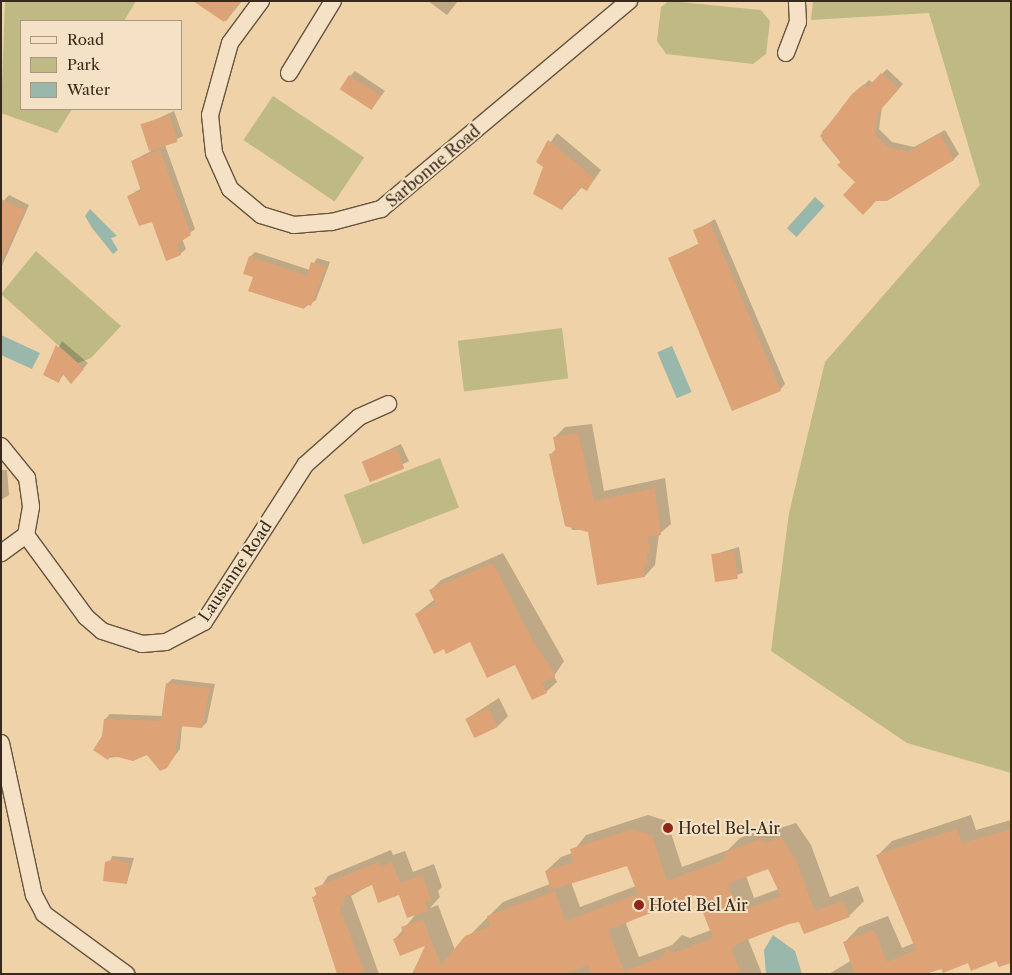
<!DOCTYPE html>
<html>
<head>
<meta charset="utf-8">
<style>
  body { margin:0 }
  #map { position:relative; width:1012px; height:975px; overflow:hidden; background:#efd2a8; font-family:"Libre Caslon Text",serif }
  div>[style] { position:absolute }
  .green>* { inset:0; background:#bfba83; transform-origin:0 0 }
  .water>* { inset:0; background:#9ab7ab; transform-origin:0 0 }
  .shadow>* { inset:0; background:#0003; transform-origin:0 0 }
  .building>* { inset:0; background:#dda376; transform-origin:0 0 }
  .roads { filter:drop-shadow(1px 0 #66543e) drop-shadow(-1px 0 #66543e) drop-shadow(0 1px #66543e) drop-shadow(0 -1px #66543e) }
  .minor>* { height:16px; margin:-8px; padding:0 8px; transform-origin:8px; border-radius:8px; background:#f5e2c6 }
  .dots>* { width:14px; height:14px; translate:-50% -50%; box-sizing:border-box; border:2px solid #f5e2c6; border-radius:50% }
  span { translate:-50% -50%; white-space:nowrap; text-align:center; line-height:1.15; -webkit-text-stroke:4px #f5e2c6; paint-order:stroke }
  .street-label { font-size:16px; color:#382a1a }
  .poi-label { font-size:16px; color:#382a1a }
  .left { translate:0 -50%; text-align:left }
  .frame { position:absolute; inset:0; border:2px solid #382a1a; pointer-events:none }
  .legend { position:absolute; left:20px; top:20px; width:162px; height:90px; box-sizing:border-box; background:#f5e2c6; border:1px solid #a99881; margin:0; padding:6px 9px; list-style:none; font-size:15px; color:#382a1a }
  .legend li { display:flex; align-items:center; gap:10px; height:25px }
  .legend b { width:25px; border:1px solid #a99881 }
</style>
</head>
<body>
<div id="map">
  <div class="green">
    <i style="clip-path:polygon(5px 1px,136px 1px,124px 21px,21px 21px,21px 109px,72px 109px,57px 133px,1px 113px)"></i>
    <i style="clip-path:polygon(669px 1px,761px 10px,770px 21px,766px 54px,753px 64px,666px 54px,657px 41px,661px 7px)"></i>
    <i style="clip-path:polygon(813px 1px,1011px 1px,1011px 773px,907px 743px,771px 651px,789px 513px,825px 362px,980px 185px,929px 13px,811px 20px)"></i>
    <i style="left:273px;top:96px;width:110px;height:53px;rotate:34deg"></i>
    <i style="clip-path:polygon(36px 251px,121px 326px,91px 358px,78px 363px,1px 294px)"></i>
    <i style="left:562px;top:328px;width:51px;height:105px;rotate:83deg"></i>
    <i style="left:440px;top:458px;width:53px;height:103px;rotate:69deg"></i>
  </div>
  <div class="water">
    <i style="left:815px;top:197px;width:13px;height:42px;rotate:42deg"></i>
    <i style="clip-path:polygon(90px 209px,117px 236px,111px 238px,118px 250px,113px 254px,92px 228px,85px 216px)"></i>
    <i style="clip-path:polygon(1px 335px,40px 353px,32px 369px,1px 355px)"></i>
    <i style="left:672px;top:346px;width:50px;height:16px;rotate:67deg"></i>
    <i style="clip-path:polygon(773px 935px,795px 951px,802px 974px,766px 974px,764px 950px)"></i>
  </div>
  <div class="shadow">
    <i style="clip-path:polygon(196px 1px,242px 1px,226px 21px)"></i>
    <i style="clip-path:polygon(428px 1px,458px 1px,447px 15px)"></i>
    <i style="clip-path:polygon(887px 69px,903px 84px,882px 107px,879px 129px,892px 142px,914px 147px,945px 130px,959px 154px,954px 159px,857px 182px,822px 140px,822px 132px,859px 90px,869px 80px,873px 83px)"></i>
    <i style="clip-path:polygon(355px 71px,385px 91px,371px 109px,350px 76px)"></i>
    <i style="clip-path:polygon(174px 111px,183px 136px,165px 145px,195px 229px,182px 239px,186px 249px,180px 254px,128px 196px,142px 188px,132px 161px,151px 151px,142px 126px)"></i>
    <i style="clip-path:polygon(557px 133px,601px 170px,587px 190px,582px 187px,562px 209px,545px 166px,537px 162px)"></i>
    <i style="clip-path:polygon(9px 195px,29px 205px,1px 268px,1px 204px)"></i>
    <i style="clip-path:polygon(715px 219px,785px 384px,780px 390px,669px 258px,700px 243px,695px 231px)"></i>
    <i style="clip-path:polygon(255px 252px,310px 270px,317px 258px,330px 262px,316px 300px,304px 308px,255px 277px,250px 257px)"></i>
    <i style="clip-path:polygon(62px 341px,88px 363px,76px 377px,64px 374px,58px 382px,45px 375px)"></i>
    <i style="clip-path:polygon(592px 424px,604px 491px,665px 478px,671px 524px,659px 534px,655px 565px,645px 576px,598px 583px,590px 530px,572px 530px,558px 477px,554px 477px,550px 455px,557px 448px,555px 437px,565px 427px)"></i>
    <i style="left:401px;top:444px;width:19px;height:42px;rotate:65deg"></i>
    <i style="clip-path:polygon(1px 470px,7px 470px,9px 495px,1px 500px)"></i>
    <i style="clip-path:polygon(739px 547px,743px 573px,716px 581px,712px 555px)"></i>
    <i style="clip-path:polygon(503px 553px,564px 661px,554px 676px,557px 682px,546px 692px,516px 663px,471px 641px,444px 648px,416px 614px,435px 599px,431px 590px,441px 580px)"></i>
    <i style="clip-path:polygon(172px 679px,215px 684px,207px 722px,202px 727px,182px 725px,180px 749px,168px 765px,147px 754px,107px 758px,105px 719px,110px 714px,163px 716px,167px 684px)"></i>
    <i style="clip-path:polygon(499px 698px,508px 716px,498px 726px,466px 719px)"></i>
    <i style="clip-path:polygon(evenodd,648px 815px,667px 821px,682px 867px,728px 850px,740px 838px,778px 824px,780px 828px,796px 823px,811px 845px,830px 897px,858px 886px,864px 901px,849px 916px,789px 923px,748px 939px,762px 974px,414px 974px,427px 944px,395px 939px,416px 914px,400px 893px,372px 884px,351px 896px,379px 974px,338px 974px,314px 898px,328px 876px,391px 850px,393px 855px,405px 851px,413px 872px,434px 864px,442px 887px,438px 891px,440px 897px,430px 908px,438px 905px,455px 950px,503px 902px,550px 884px,546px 871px,561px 857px,572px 853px,586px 835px,648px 815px,628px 864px,636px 886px,580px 907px,571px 882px,628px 864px,648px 815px,768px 867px,779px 889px,754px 898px,746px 876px,768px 867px,648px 815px,697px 894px,711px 930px,690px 938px,682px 935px,672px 945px,639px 957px,625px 921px,697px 894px)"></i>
    <i style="clip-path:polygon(971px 815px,976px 830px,1011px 820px,1011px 961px,969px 961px,924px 974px,829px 974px,852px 960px,845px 942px,859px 927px,888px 916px,902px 948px,914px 943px,878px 855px,892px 841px)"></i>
    <i style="clip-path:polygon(112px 856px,134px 858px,127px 882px,105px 880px)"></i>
  </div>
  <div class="building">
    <i style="clip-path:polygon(193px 1px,240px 1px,224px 22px)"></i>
    <i style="clip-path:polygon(881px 73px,899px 89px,877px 114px,875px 135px,887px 146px,908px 152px,940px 134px,954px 160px,887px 201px,876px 201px,863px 215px,843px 195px,855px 182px,837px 165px,841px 162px,820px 136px,852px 94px,864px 84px,867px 88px)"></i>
    <i style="left:349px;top:75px;width:38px;height:17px;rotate:33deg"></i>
    <i style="left:169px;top:115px;width:28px;height:30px;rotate:72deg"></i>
    <i style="clip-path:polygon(548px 140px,594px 178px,587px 191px,580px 187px,575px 196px,571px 194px,562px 210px,533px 194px,543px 167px,536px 162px)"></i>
    <i style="clip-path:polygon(160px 150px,191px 235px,177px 244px,181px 255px,166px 261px,152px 222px,139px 226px,127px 196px,141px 191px,131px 161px)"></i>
    <i style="clip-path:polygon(1px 199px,25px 210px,1px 262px)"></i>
    <i style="clip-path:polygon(710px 223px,781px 391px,732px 411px,668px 258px,699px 245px,693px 230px)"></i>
    <i style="clip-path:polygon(249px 256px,307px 276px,311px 262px,326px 267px,311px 306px,306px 304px,304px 309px,248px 291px,253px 277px,243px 274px)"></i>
    <i style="clip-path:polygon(56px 345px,84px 369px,71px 384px,62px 373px,59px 383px,43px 375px)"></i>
    <i style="clip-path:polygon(578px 433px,594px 501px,655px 488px,661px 535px,648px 537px,651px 553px,647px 554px,648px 566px,644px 567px,645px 577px,597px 585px,588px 532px,565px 526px,549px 454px,556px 453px,553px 437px)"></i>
    <i style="left:396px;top:448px;width:22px;height:37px;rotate:68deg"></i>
    <i style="left:734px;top:551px;width:28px;height:23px;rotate:82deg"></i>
    <i style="clip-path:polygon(493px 563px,533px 641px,554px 672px,555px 677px,542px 683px,547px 693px,532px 700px,515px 665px,487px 678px,470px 642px,446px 654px,444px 649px,434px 654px,415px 614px,436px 604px,429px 590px)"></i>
    <i style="clip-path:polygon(166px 683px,210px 688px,202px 728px,179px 726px,175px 755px,167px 768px,160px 771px,147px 755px,133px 761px,110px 755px,108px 760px,93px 750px,102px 736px,104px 719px,161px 721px)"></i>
    <i style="left:489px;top:708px;width:21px;height:26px;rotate:65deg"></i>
    <i style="clip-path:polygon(evenodd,633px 829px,652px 835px,667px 881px,726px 859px,724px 853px,763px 838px,765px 843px,781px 837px,796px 860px,815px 911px,843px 901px,850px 917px,804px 934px,799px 922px,789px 924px,739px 943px,731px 948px,741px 974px,591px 974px,588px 965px,566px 974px,412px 974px,425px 946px,400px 956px,393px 939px,404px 935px,401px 927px,423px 919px,441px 965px,465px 936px,490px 926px,487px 916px,555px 891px,565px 921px,638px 894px,627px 866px,551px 890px,545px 871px,574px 862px,570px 849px,633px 829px,768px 869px,781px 896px,739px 912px,728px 884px,768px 869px,633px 829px,696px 895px,713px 938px,674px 953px,666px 949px,663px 957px,624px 971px,608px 930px,696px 895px)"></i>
    <i style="clip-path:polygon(957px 829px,962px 843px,1011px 829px,1011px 963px,999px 967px,996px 961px,971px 971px,968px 963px,943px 973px,941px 968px,926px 974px,855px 974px,843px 942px,874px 930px,887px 962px,916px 950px,876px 855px)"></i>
    <i style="clip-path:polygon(114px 859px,129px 863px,127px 884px,103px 881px,105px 862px)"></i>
    <i style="clip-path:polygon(379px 862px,381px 867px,392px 862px,400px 883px,422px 875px,431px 900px,425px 902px,428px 911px,407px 918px,399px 895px,378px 903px,372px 885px,343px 897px,345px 904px,339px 906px,365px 974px,337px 974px,312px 897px,317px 895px,314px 888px)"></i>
  </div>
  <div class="roads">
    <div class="minor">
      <i style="left:261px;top:1px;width:52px;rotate:126.4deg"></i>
      <i style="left:230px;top:43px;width:75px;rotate:105.5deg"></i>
      <i style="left:210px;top:115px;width:38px;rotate:84deg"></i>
      <i style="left:214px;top:153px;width:39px;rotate:66deg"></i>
      <i style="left:230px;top:189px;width:40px;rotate:40deg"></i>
      <i style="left:261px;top:215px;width:34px;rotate:17deg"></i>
      <i style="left:294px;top:225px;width:38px;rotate:-5deg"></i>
      <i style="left:332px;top:222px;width:51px;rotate:-14.9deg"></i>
      <i style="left:381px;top:209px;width:324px;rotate:-40deg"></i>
      <i style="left:786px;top:53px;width:33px;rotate:-69deg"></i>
      <i style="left:798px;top:22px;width:21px;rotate:-93deg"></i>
      <i style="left:289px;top:73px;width:84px;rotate:-58.6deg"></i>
      <i style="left:1px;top:446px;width:41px;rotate:50.9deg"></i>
      <i style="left:27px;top:478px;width:29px;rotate:82deg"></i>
      <i style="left:31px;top:507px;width:28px;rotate:100deg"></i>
      <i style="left:26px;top:535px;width:31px;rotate:144deg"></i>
      <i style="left:26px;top:535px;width:102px;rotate:53.8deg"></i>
      <i style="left:86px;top:617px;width:21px;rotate:41deg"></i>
      <i style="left:102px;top:631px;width:42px;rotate:18deg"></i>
      <i style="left:142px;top:644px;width:24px;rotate:-5deg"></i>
      <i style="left:166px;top:642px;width:43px;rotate:-27.8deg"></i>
      <i style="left:204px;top:622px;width:187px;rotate:-57.2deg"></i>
      <i style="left:305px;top:465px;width:72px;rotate:-41.6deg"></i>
      <i style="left:359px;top:417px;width:32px;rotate:-24deg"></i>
      <i style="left:1px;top:743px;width:156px;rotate:77.8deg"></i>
      <i style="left:34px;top:895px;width:21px;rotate:62deg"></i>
      <i style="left:44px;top:914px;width:102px;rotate:36.2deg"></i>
    </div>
  </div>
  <div class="dots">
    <i style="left:668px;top:828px;background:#8f2418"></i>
    <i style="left:639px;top:905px;background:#8f2418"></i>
  </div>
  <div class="street-label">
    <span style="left:433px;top:166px;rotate:-40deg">Sarbonne Road</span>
    <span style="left:235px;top:571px;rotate:-56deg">Lausanne Road</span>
  </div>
  <div class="poi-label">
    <span class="left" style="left:678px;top:828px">Hotel Bel-Air</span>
    <span class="left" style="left:649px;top:905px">Hotel Bel Air</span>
  </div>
  <div class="frame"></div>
  <ul class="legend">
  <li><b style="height:6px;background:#f5e2c6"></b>Road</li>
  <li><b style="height:14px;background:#bfba83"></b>Park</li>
  <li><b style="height:14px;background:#9ab7ab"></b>Water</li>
  </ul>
</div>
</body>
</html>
